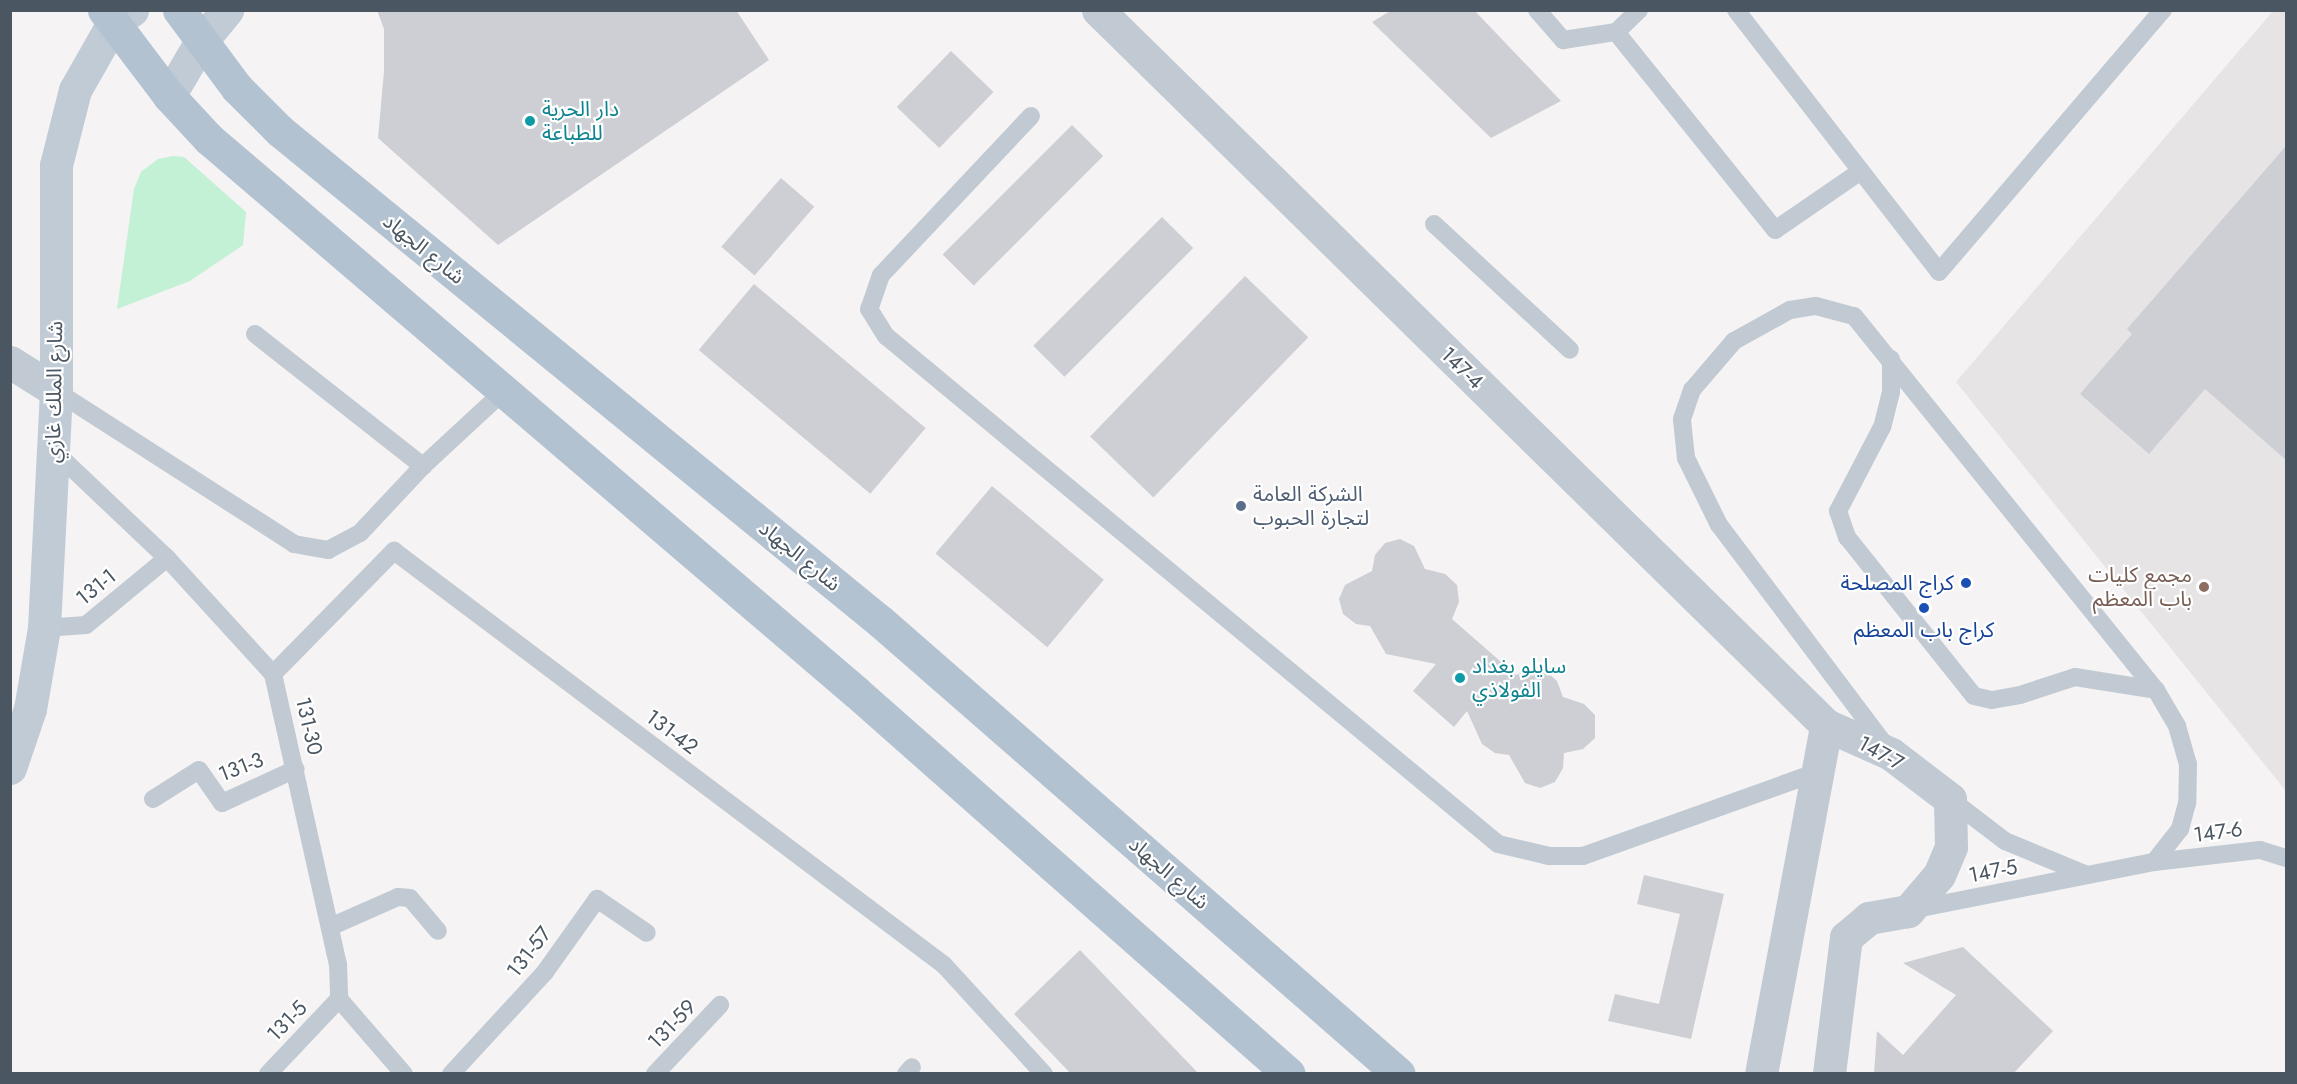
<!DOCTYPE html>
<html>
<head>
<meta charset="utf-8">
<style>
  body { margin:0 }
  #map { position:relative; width:2297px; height:1084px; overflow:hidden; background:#f5f3f3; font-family:Jost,"Noto Sans Arabic",sans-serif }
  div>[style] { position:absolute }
  .education>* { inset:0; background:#e6e4e5 }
  .green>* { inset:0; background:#c3f1d5 }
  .building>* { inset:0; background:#cdcfd5; transform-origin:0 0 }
  .lane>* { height:18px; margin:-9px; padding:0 9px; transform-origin:9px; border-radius:9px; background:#c1cad2 }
  .street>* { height:33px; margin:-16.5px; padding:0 16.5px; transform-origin:16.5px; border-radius:16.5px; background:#c1cad2 }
  .secondary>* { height:33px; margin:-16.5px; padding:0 16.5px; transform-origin:16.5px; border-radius:16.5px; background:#c1cbd6 }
  .primary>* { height:33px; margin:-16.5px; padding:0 16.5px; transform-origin:16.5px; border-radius:16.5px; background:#b3c2d1 }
  .dots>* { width:16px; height:16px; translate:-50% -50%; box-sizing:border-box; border:3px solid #fff; border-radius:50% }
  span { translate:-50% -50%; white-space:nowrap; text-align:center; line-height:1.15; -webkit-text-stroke:4.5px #fff; paint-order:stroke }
  .culture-label { font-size:21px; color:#0d838f }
  .left { translate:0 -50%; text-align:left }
  .street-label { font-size:21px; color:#4a5661 }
  .service-label { font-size:21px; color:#4e5e75 }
  .education-label { font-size:21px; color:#785e54 }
  .right { translate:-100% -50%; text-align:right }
  .transit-label { font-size:21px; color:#164399 }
  .frame { position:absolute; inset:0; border:12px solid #4a5661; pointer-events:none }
</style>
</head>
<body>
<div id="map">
  <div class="education">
    <i style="clip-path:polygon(2273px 11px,2286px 11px,2286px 791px,1956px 382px)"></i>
  </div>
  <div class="green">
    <i style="clip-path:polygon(173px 156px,184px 157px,246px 212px,243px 245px,190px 281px,117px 309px,134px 189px,141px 172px,158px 159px)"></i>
  </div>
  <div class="building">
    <i style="clip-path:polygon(377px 10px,736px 10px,769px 60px,498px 245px,378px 138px,384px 71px,384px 29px)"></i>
    <i style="clip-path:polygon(1392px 10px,1474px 10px,1561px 101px,1491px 138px,1372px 22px)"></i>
    <i style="left:951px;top:51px;width:59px;height:78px;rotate:44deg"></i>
    <i style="left:1072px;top:125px;width:44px;height:183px;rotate:45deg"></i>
    <i style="clip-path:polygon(2286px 146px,2286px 460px,2205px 389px,2149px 454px,2080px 394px,2132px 334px,2127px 329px)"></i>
    <i style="left:781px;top:178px;width:44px;height:91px;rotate:41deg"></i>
    <i style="left:1162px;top:217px;width:44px;height:182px;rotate:45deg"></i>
    <i style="left:1245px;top:276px;width:88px;height:223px;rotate:44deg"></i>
    <i style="left:754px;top:284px;width:224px;height:86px;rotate:40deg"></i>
    <i style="left:992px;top:486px;width:146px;height:88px;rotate:40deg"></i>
    <i style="clip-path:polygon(1400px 539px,1414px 546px,1425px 569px,1445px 574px,1457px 585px,1459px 602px,1452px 619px,1516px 675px,1530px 669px,1546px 671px,1557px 681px,1563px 697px,1584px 704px,1595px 715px,1595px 738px,1583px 749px,1564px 753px,1563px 768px,1555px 782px,1540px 788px,1525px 783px,1509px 755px,1495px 753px,1482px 744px,1467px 711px,1454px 727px,1413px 691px,1436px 664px,1386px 654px,1370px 626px,1356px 624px,1343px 614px,1339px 599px,1345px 585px,1372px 571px,1375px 555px,1385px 543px)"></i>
    <i style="clip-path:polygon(1644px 875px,1724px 894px,1691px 1039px,1608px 1021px,1615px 994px,1659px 1004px,1680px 914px,1637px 904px)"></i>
    <i style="clip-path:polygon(1963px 947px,2053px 1031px,2013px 1074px,1874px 1074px,1877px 1031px,1903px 1055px,1956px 995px,1903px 963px)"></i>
    <i style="clip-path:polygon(1080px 950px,1199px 1074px,1071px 1074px,1014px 1014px)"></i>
  </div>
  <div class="lane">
    <i style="left:1537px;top:10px;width:40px;rotate:49deg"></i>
    <i style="left:1563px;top:40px;width:54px;rotate:-8.6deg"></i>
    <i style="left:1639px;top:10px;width:32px;rotate:136deg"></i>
    <i style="left:1616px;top:32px;width:254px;rotate:51.2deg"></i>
    <i style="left:1775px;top:230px;width:104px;rotate:-34.5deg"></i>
    <i style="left:1736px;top:10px;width:331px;rotate:52.2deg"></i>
    <i style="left:1939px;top:272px;width:345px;rotate:-49.5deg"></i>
    <i style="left:1031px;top:116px;width:219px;rotate:133.3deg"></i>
    <i style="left:881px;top:275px;width:36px;rotate:109deg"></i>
    <i style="left:869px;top:309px;width:32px;rotate:58deg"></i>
    <i style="left:886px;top:336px;width:795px;rotate:39.69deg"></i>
    <i style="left:1498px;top:844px;width:52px;rotate:13.2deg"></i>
    <i style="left:1549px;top:856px;width:34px"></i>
    <i style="left:1583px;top:856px;width:249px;rotate:-19.7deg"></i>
    <i style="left:1434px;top:224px;width:185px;rotate:42.8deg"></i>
    <i style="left:255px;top:334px;width:214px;rotate:38.2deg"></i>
    <i style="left:1891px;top:359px;width:33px;rotate:90deg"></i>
    <i style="left:1891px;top:392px;width:36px;rotate:104deg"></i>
    <i style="left:1882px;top:427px;width:95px;rotate:117.6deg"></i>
    <i style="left:1838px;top:511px;width:28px;rotate:71deg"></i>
    <i style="left:1847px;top:537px;width:203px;rotate:51.4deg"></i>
    <i style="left:1974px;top:696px;width:18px;rotate:13deg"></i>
    <i style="left:1992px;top:700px;width:28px;rotate:-10deg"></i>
    <i style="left:2020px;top:695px;width:58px;rotate:-18.1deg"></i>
    <i style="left:2075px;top:677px;width:82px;rotate:9.1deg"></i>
    <i style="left:56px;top:391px;width:283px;rotate:32.7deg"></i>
    <i style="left:294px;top:544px;width:35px;rotate:10deg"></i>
    <i style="left:328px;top:550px;width:36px;rotate:-28deg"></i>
    <i style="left:360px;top:533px;width:92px;rotate:-46.8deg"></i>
    <i style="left:423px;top:466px;width:110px;rotate:-42.8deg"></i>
    <i style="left:53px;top:450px;width:157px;rotate:43.5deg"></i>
    <i style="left:167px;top:558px;width:157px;rotate:47.6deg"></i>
    <i style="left:273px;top:674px;width:297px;rotate:77.4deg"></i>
    <i style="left:338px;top:964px;width:35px;rotate:88deg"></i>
    <i style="left:339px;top:999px;width:99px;rotate:49.1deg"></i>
    <i style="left:44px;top:628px;width:42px;rotate:-4.1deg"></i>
    <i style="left:86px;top:625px;width:105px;rotate:-39.6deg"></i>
    <i style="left:273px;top:674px;width:173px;rotate:-45.5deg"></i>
    <i style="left:394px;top:551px;width:688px;rotate:36.97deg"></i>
    <i style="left:944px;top:965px;width:148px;rotate:47.5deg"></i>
    <i style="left:1885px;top:745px;width:276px;rotate:-127deg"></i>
    <i style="left:1719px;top:525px;width:75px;rotate:-116.2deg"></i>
    <i style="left:1686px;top:458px;width:39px;rotate:-96deg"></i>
    <i style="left:1682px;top:419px;width:31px;rotate:-71deg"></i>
    <i style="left:1692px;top:390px;width:65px;rotate:-49.4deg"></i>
    <i style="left:1734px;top:341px;width:64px;rotate:-29deg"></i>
    <i style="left:1790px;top:310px;width:26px;rotate:-9deg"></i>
    <i style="left:1816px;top:306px;width:39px;rotate:15deg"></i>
    <i style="left:1854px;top:316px;width:481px;rotate:51.1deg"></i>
    <i style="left:2156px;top:690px;width:42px;rotate:59.7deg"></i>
    <i style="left:2177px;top:726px;width:40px;rotate:74deg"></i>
    <i style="left:2188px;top:764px;width:39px;rotate:91deg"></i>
    <i style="left:2187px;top:803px;width:27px;rotate:105deg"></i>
    <i style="left:2180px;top:829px;width:42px;rotate:128.2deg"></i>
    <i style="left:153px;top:799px;width:54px;rotate:-32.2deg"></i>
    <i style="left:199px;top:770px;width:40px;rotate:55.1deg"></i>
    <i style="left:222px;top:803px;width:81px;rotate:-24.7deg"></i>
    <i style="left:1950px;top:799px;width:69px;rotate:37.4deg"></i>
    <i style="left:2005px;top:841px;width:89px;rotate:22.5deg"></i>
    <i style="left:1911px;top:910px;width:248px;rotate:-11.2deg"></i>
    <i style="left:2154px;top:862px;width:107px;rotate:-6.5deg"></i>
    <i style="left:2260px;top:850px;width:27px;rotate:17deg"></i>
    <i style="left:330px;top:927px;width:74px;rotate:-23.8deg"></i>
    <i style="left:398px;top:897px;width:12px;rotate:5deg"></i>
    <i style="left:410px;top:898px;width:43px;rotate:49.7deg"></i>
    <i style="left:268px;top:1074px;width:103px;rotate:-46.6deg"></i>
    <i style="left:451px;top:1074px;width:139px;rotate:-47.3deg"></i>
    <i style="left:545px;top:972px;width:90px;rotate:-54.5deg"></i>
    <i style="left:597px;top:899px;width:60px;rotate:34.2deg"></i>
    <i style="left:655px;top:1074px;width:95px;rotate:-46.7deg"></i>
    <i style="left:906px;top:1074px;width:9px;rotate:-49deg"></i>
  </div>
  <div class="street">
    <i style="left:1098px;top:10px;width:1020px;rotate:44.48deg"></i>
    <i style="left:1826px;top:725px;width:71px;rotate:24deg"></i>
    <i style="left:1891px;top:754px;width:74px;rotate:37.3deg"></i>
    <i style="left:1950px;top:799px;width:48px;rotate:88.8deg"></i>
    <i style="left:1951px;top:847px;width:30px;rotate:113deg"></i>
    <i style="left:1939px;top:875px;width:48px;rotate:130.7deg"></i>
    <i style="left:1908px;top:911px;width:40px;rotate:170deg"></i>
    <i style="left:1869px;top:918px;width:30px;rotate:140deg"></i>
    <i style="left:1846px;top:937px;width:138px;rotate:97.1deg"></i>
    <i style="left:10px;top:362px;width:54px;rotate:32.2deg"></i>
    <i style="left:1761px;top:1074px;width:355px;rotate:-79.4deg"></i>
  </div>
  <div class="secondary">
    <i style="left:169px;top:96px;width:61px;rotate:-59.7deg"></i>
    <i style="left:200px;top:43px;width:43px;rotate:-50.7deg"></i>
    <i style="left:10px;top:768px;width:62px;rotate:-71.3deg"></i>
    <i style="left:30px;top:709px;width:82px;rotate:-80.2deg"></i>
    <i style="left:44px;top:628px;width:237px;rotate:-87.1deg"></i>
    <i style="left:56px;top:391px;width:226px;rotate:-90deg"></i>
    <i style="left:56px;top:165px;width:77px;rotate:-75.8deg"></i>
    <i style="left:75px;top:90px;width:77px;rotate:-60.4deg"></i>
    <i style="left:113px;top:23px;width:23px;rotate:-34deg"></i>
  </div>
  <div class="primary">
    <i style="left:104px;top:10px;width:108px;rotate:52.9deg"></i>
    <i style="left:169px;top:96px;width:59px;rotate:47.1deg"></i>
    <i style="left:209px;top:139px;width:851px;rotate:40.52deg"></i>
    <i style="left:856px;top:692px;width:577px;rotate:41.42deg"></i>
    <i style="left:179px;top:10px;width:97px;rotate:53.4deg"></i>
    <i style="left:237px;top:88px;width:61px;rotate:45deg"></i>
    <i style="left:280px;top:131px;width:776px;rotate:39.25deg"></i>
    <i style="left:881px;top:622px;width:687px;rotate:41.11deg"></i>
  </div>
  <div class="dots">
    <i style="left:530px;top:121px;background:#0f9aa8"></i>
    <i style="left:1241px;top:506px;background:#5c6f8a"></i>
    <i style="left:1966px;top:583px;background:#1a4fb4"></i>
    <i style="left:2204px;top:587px;background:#8d6e63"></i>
    <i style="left:1924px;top:608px;background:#1a4fb4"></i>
    <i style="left:1460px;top:678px;background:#0f9aa8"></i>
  </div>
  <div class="culture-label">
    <span class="left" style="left:542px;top:121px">دار الحرية<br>للطباعة</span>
    <span class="left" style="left:1472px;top:678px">سايلو بغداد<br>الفولاذي</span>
  </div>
  <div class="street-label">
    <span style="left:424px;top:249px;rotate:39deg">شارع الجهاد</span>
    <span style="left:1462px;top:368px;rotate:44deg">147-4</span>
    <span style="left:54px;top:392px;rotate:-89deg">شارع الملك غازي</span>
    <span style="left:800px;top:556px;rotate:39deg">شارع الجهاد</span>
    <span style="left:96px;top:587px;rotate:-39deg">131-1</span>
    <span style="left:309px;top:726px;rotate:77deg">131-30</span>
    <span style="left:672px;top:732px;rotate:37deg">131-42</span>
    <span style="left:1881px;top:753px;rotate:29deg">147-7</span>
    <span style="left:241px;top:767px;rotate:-21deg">131-3</span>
    <span style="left:2218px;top:832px;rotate:-7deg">147-6</span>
    <span style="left:1993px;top:871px;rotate:-11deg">147-5</span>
    <span style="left:1169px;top:873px;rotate:41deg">شارع الجهاد</span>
    <span style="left:529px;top:952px;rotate:-52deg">131-57</span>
    <span style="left:287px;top:1021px;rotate:-46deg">131-5</span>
    <span style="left:672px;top:1024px;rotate:-46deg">131-59</span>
  </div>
  <div class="service-label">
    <span class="left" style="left:1253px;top:506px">الشركة العامة<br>لتجارة الحبوب</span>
  </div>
  <div class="education-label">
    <span class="right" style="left:2192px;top:587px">مجمع كليات<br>باب المعظم</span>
  </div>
  <div class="transit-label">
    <span class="right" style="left:1954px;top:583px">كراج المصلحة</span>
    <span style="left:1924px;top:630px">كراج باب المعظم</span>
  </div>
  <div class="frame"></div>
</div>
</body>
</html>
